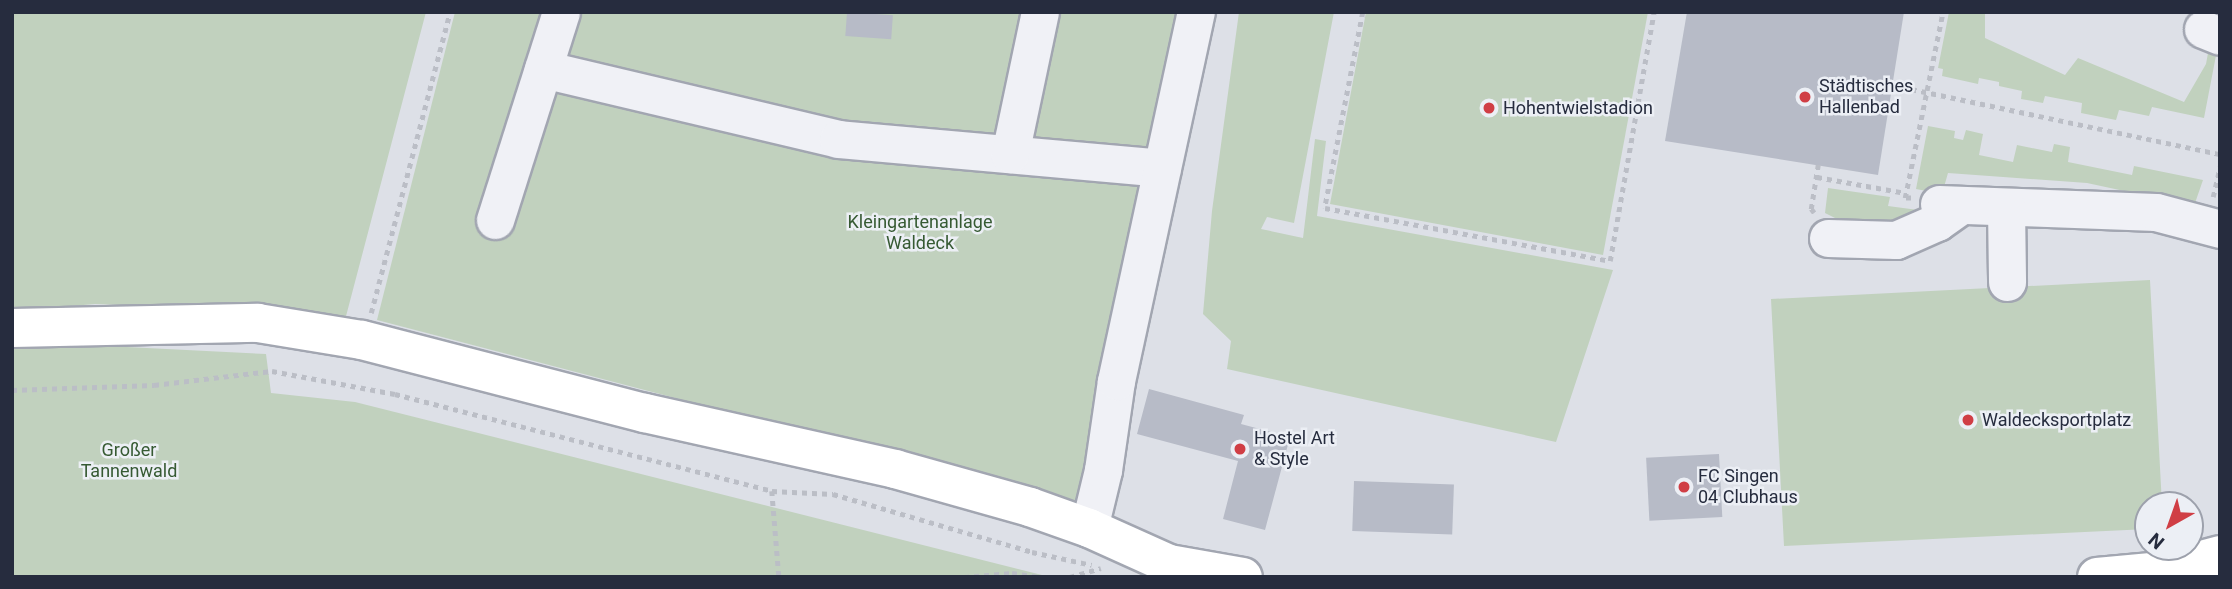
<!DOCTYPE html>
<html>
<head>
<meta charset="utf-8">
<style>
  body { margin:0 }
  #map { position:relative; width:2232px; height:589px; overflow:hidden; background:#dde0e7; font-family:Roboto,sans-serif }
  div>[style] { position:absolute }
  .green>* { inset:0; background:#c1d1be }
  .building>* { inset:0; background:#b7bbc7; transform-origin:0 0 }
  .path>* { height:4.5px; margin-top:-2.25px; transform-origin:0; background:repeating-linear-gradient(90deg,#bbbec6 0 5px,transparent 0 10px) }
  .roads { filter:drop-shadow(2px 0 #a2a6b1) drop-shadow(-2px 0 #a2a6b1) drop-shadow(0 2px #a2a6b1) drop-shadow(0 -2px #a2a6b1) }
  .minor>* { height:37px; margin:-18.5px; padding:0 18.5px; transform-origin:18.5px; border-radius:18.5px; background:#f0f1f6 }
  .major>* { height:38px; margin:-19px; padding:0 19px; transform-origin:19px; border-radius:19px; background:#fff }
  .dots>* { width:19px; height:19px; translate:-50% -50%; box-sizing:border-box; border:4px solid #eceff5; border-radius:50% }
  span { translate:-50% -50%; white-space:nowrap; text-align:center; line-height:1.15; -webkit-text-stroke:5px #eceff5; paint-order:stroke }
  .poi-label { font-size:18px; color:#262c3e }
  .left { translate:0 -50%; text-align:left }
  .park-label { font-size:18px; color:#365a33 }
  .frame { position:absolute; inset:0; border:14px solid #262c3e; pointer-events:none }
  .north { position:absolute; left:2134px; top:491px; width:70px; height:70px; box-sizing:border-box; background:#eceff5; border:2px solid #9da1ac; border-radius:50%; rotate:220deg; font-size:19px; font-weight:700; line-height:28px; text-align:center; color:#262c3e }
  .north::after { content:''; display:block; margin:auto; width:24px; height:32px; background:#d03e45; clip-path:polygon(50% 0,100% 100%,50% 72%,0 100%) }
</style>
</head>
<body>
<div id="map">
  <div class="green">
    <i style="clip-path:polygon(12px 12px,426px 12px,345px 320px,284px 311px,95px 304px,12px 311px)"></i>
    <i style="clip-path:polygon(455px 12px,1196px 12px,1081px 504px,377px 320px)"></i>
    <i style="clip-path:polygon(1239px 12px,1334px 12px,1294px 223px,1267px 217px,1261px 229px,1303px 238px,1315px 139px,1326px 141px,1317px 216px,1613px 270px,1556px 442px,1227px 369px,1231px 341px,1203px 314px,1212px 211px)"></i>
    <i style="clip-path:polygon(1366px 12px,1648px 12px,1603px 255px,1330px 204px)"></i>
    <i style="clip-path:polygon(1949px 12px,1985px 13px,1985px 38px,2065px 75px,2078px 58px,2184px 102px,2206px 64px,2210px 42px,2218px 45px,2204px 118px,2152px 107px,2149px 116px,2119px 110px,2116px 120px,2081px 113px,2082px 103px,2045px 96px,2043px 103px,2021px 99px,2022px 91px,1999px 86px,1999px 82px,1979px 78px,1978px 84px,1942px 76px,1943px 69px,1938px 68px)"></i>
    <i style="clip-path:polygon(1928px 126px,1955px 131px,1954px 138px,1963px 140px,1966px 130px,1983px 134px,1979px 155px,2013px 162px,2017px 145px,2052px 152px,2054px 144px,2070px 147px,2068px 162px,2132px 175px,2134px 166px,2203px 180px,2194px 206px,2087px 183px,1948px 173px,1942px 194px,1916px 189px)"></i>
    <i style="clip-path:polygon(1828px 188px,1890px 197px,1888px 206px,1933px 212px,1900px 229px,1837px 219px,1825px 213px)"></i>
    <i style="clip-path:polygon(2150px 280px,2162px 505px,2148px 505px,2148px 529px,1784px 546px,1771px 299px)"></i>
    <i style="clip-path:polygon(87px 345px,266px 354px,271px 393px,355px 402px,1050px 577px,12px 577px,12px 348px)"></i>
  </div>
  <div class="building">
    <i style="left:847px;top:12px;width:46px;height:24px;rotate:4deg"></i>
    <i style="clip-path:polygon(1687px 12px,1904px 12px,1878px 175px,1665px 141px)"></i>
    <i style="clip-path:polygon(1149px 389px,1244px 415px,1241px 424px,1290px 437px,1265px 530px,1223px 519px,1238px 461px,1137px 434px)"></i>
    <i style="left:1719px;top:454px;width:63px;height:73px;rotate:87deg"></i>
    <i style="left:1354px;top:481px;width:100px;height:50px;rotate:2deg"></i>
  </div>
  <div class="path">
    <i style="left:1363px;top:12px;width:200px;rotate:101deg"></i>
    <i style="left:1325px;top:208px;width:290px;rotate:10.5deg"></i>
    <i style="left:1610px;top:261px;width:253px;rotate:-80deg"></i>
    <i style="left:1892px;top:85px;width:335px;rotate:11.9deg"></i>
    <i style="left:1817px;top:177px;width:90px;rotate:10.2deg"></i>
    <i style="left:2213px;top:197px;width:31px;rotate:-77deg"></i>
    <i style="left:1911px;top:198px;width:6px;rotate:180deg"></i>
    <i style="left:1905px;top:198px;width:190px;rotate:-78.5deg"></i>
    <i style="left:1814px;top:213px;width:5px;rotate:-127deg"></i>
    <i style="left:1811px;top:209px;width:45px;rotate:-81deg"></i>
    <i style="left:371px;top:313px;width:311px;rotate:-75.3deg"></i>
    <i style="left:12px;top:390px;width:142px;rotate:-2deg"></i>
    <i style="left:154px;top:385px;width:119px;rotate:-6.8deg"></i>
    <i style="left:272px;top:371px;width:125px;rotate:10.6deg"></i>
    <i style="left:395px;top:394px;width:389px;rotate:14.4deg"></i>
    <i style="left:772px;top:491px;width:61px;rotate:2.8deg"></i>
    <i style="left:833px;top:494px;width:207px;rotate:16.2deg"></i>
    <i style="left:1032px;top:552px;width:61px;rotate:12.2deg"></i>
    <i style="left:772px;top:491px;width:86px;rotate:85.3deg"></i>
    <i style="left:964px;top:577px;width:48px;rotate:-4.8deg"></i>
    <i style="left:1012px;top:573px;width:28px;rotate:8deg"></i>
    <i style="left:1070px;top:577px;width:32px;rotate:-16deg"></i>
  </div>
  <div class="roads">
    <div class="minor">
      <i style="left:2203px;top:29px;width:18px;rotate:22deg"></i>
      <i style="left:543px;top:69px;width:303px;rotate:13.3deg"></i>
      <i style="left:838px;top:139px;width:325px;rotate:5.1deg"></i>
      <i style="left:1010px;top:154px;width:145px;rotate:-78.1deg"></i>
      <i style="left:1939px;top:204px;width:217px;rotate:2.1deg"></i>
      <i style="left:2156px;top:212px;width:66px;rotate:14.9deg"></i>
      <i style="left:2006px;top:207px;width:75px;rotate:89.2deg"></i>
      <i style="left:495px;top:220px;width:218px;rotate:-72.4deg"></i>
      <i style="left:1828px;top:238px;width:68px;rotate:1.7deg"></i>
      <i style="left:1896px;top:240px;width:45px;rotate:-23.7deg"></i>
      <i style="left:1937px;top:222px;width:28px;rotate:-35deg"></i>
      <i style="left:1089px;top:528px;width:60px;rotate:-76.4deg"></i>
      <i style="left:1103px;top:470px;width:90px;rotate:-81.7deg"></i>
      <i style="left:1116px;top:381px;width:378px;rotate:-77.8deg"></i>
    </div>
    <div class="major">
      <i style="left:12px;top:328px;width:246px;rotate:-1.2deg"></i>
      <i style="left:258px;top:323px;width:105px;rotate:9.3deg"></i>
      <i style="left:362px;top:340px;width:292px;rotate:14.5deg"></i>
      <i style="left:645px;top:413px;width:256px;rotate:12.6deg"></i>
      <i style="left:895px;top:469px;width:140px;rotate:15.7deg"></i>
      <i style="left:1030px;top:507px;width:63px;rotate:19.6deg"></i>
      <i style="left:1089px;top:528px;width:88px;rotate:24.2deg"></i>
      <i style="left:1169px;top:564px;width:75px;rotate:10deg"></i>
      <i style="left:2097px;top:577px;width:63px;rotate:-5.4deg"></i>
      <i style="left:2160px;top:571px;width:62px;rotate:-14.9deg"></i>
    </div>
  </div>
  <div class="dots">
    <i style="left:1805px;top:97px;background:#d03e45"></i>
    <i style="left:1489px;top:108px;background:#d03e45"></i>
    <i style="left:1968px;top:420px;background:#d03e45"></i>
    <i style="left:1240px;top:449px;background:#d03e45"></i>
    <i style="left:1684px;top:487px;background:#d03e45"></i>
  </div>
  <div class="poi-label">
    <span class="left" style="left:1819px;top:97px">Städtisches<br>Hallenbad</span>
    <span class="left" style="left:1503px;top:108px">Hohentwielstadion</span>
    <span class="left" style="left:1982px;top:420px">Waldecksportplatz</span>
    <span class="left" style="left:1254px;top:449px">Hostel Art<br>&amp; Style</span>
    <span class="left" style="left:1698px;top:487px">FC Singen<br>04 Clubhaus</span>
  </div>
  <div class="park-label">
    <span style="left:920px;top:233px">Kleingartenanlage<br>Waldeck</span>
    <span style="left:129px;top:461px">Großer<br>Tannenwald</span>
  </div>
  <div class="frame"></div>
  <div class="north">N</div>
</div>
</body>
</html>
